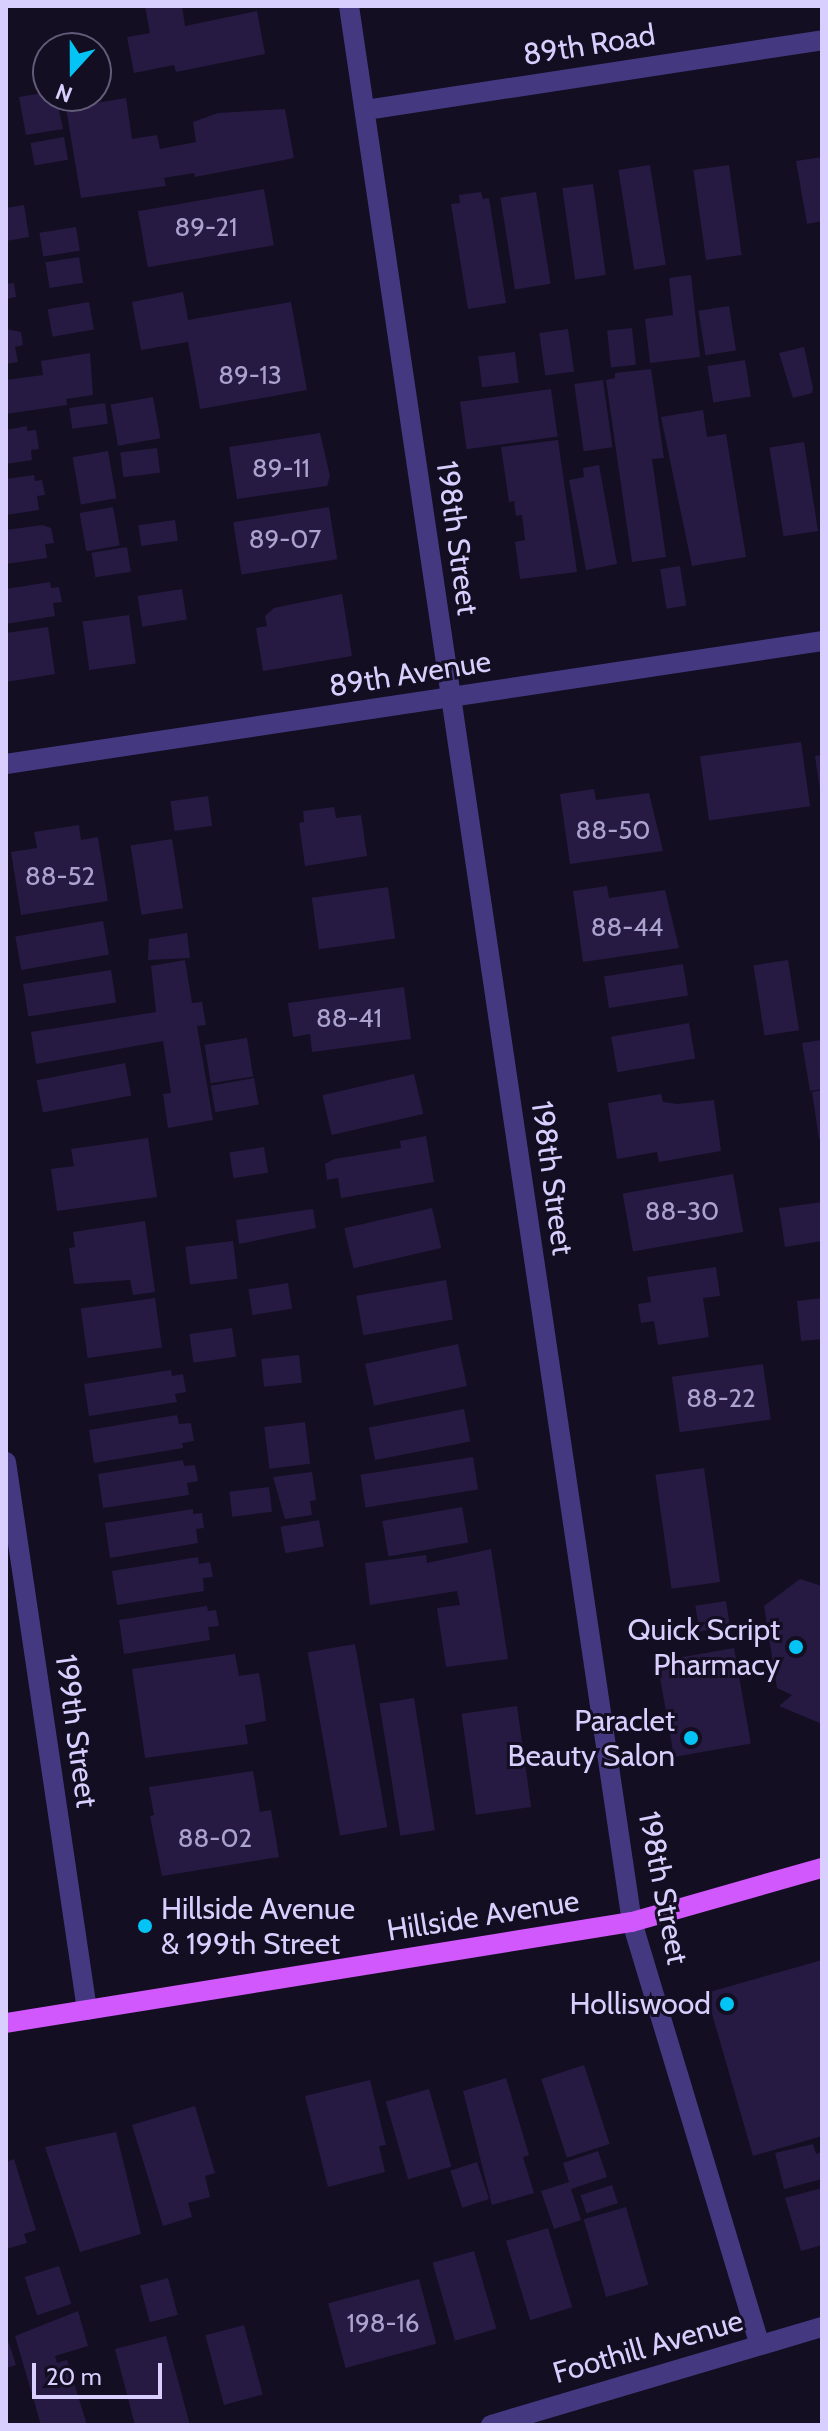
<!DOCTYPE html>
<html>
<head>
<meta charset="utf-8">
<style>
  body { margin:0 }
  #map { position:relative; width:828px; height:2431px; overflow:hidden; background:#130e21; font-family:Cabin,sans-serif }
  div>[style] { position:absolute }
  .building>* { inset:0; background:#261a42; transform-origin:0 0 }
  .street>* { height:20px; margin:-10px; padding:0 10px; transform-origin:10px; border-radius:10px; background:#443980 }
  .primary>* { height:20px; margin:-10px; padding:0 10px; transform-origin:10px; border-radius:10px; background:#d058fc }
  .dots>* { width:22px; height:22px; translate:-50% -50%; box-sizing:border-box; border:4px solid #130e21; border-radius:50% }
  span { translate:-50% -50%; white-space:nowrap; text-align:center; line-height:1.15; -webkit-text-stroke:6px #130e21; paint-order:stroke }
  .number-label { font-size:26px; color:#aca2cf }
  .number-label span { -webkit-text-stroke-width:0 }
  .street-label { font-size:30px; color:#d9cffe }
  .poi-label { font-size:30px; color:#d9cffe }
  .right { translate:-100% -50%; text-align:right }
  .left { translate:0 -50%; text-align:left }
  .frame { position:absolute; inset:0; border:8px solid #d9cffe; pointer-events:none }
  .north { position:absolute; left:32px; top:32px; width:80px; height:80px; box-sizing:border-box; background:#130e21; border:2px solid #625b79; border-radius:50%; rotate:201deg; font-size:22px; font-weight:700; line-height:32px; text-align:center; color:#d9cffe }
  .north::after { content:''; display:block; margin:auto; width:28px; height:36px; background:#04c4f5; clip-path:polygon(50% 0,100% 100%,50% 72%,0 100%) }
  .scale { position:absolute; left:32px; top:2363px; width:130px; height:36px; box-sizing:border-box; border:4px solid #d9cffe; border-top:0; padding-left:10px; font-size:24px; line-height:28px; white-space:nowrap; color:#d9cffe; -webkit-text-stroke:6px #130e21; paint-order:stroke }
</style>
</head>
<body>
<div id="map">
  <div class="building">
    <i style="clip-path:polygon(145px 6px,182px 6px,185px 26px,257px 11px,265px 54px,176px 72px,174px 65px,134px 73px,127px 37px,150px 33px)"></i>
    <i style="clip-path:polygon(48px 92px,56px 96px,63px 129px,26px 135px,19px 97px)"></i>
    <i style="clip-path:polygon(126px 98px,132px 139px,157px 135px,160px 149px,196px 142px,193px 122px,218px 113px,285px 109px,294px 158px,195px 177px,194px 173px,164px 178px,166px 186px,81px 198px,66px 108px)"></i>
    <i style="left:64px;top:137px;width:23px;height:34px;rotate:80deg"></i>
    <i style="clip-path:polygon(822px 157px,822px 221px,807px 224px,796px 161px)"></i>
    <i style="left:650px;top:165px;width:101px;height:32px;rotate:81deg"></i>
    <i style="left:729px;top:165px;width:91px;height:36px;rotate:82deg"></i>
    <i style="left:593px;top:184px;width:92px;height:31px;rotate:82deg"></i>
    <i style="left:264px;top:189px;width:57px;height:128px;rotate:80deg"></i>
    <i style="clip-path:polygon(481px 192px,483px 199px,489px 198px,506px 303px,468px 309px,451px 204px,460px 203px,459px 195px)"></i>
    <i style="left:536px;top:192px;width:93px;height:36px;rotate:81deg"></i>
    <i style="clip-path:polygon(24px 205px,29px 237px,6px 241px,6px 208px)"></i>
    <i style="left:76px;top:227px;width:24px;height:37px;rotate:81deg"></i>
    <i style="left:79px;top:257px;width:26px;height:34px;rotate:81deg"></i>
    <i style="clip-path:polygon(691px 275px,700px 357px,650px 363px,645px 319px,673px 315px,669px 278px)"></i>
    <i style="clip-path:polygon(14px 283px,16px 297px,6px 299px,6px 284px)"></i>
    <i style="clip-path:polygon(183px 292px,188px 320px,291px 302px,307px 390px,200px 409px,188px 342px,141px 350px,132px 302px)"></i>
    <i style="left:89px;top:302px;width:28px;height:42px;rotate:80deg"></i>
    <i style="left:729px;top:306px;width:45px;height:31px;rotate:81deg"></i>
    <i style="left:632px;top:328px;width:37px;height:25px;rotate:84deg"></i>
    <i style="clip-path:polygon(6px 329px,21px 332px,23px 345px,15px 347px,18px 362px,6px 364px)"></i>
    <i style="left:568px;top:329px;width:43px;height:29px;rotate:82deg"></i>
    <i style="clip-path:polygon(804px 347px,813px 388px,812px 393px,793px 398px,779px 353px)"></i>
    <i style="left:515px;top:352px;width:31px;height:37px;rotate:83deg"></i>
    <i style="clip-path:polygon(90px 353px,93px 395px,66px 399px,67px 405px,6px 414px,6px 380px,43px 375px,41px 361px)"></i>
    <i style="left:745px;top:360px;width:37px;height:38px;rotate:81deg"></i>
    <i style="clip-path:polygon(651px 369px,664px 458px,652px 459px,666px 557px,632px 562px,606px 380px,615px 378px,615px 373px)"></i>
    <i style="left:603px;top:380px;width:68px;height:29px;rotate:82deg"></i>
    <i style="left:551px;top:389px;width:48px;height:92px;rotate:82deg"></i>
    <i style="left:153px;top:397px;width:42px;height:43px;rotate:80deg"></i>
    <i style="left:105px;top:403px;width:21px;height:36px;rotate:82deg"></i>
    <i style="clip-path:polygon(703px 410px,707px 437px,726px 434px,746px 557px,692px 566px,661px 417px)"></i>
    <i style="clip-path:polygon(27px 426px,27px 431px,36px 430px,39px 449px,31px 450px,32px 460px,6px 464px,6px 430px)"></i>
    <i style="clip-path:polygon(320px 433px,330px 476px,327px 486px,237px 499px,229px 447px)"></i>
    <i style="clip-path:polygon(558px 440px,577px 572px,520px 579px,515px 542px,525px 540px,522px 515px,516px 516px,514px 501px,509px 502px,501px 447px)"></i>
    <i style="left:804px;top:442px;width:90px;height:35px;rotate:81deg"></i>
    <i style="left:157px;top:448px;width:25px;height:37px;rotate:83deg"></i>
    <i style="left:108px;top:451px;width:48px;height:36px;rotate:80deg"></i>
    <i style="clip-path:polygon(599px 465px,617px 564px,586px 570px,569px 480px,584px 477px,583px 468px)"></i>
    <i style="clip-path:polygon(34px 475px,35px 481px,42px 480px,45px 495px,37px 496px,39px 510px,6px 515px,6px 479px)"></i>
    <i style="left:113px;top:507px;width:39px;height:34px;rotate:80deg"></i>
    <i style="left:329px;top:507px;width:53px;height:97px;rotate:81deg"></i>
    <i style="left:175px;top:520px;width:21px;height:37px;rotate:82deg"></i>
    <i style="clip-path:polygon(42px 525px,51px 528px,54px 543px,45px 544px,47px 558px,6px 564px,6px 530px)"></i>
    <i style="left:127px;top:547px;width:25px;height:36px;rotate:81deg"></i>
    <i style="left:680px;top:566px;width:40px;height:20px;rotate:81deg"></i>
    <i style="clip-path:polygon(50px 582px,51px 588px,59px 587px,62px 602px,53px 603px,55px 616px,6px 624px,6px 589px)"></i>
    <i style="left:182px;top:589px;width:31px;height:45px;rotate:81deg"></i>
    <i style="clip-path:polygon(342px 594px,352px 656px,263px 671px,256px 628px,267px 626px,265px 616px,274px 608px)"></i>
    <i style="left:129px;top:615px;width:49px;height:47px;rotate:82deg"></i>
    <i style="clip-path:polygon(48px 627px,55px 674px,6px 682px,6px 633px)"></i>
    <i style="left:801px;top:742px;width:65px;height:102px;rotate:82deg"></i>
    <i style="clip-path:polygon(822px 755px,822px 790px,820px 790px,815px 756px)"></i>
    <i style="clip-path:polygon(594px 789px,596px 800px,649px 793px,663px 851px,570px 864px,560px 794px)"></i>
    <i style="left:208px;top:796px;width:30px;height:38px;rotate:82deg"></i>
    <i style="clip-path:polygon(334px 807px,336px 818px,361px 815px,367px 856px,305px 866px,299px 823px,304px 822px,303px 811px)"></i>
    <i style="clip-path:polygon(79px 825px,81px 840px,98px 837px,108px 901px,21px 915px,11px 852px,37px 848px,34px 832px)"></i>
    <i style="left:172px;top:839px;width:70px;height:42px;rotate:81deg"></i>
    <i style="clip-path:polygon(607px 886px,609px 898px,665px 890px,679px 948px,583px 962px,573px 891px)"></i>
    <i style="left:388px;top:887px;width:52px;height:77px;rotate:82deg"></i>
    <i style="left:103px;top:921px;width:34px;height:89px;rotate:80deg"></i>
    <i style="clip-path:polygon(187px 933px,190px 958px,148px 960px,149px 939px)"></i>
    <i style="clip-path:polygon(185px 960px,192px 1003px,202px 1002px,206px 1025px,197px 1026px,213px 1120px,168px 1128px,163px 1094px,171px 1093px,163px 1041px,36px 1064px,31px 1032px,156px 1012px,151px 966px)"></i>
    <i style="left:788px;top:960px;width:71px;height:35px;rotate:81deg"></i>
    <i style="left:683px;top:964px;width:32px;height:80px;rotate:81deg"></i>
    <i style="left:111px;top:970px;width:33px;height:89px;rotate:81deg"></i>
    <i style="clip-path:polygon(404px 987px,411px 1039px,312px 1052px,310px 1034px,293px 1037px,288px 1003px)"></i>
    <i style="left:689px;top:1023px;width:36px;height:79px;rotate:80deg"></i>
    <i style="left:247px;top:1038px;width:39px;height:43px;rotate:81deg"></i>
    <i style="clip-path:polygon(822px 1040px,822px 1089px,810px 1091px,802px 1043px)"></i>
    <i style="left:125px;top:1063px;width:33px;height:90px;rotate:79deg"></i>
    <i style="left:414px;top:1074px;width:41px;height:94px;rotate:77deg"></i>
    <i style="left:254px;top:1078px;width:27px;height:44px;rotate:80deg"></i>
    <i style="clip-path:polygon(822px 1090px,822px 1139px,819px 1139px,812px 1092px)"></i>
    <i style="clip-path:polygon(661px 1094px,663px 1102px,677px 1104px,714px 1100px,721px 1151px,659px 1162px,657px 1152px,617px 1159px,608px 1103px)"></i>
    <i style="clip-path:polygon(426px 1136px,434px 1182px,341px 1198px,338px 1178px,327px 1180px,325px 1164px,334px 1159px,401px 1148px,400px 1141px)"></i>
    <i style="clip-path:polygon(148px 1138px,157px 1197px,57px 1211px,51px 1169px,74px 1166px,71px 1149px)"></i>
    <i style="left:264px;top:1147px;width:26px;height:35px;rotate:81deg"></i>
    <i style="left:733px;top:1174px;width:59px;height:112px;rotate:80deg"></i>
    <i style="clip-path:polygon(822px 1202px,822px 1241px,785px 1247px,779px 1208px)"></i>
    <i style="left:432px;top:1208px;width:41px;height:90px;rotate:77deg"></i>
    <i style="clip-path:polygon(313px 1209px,316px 1228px,239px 1244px,236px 1220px)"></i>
    <i style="clip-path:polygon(145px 1221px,155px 1292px,133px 1295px,130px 1280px,74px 1284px,69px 1248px,75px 1247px,73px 1232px)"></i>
    <i style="left:233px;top:1241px;width:38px;height:48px;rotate:83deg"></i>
    <i style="clip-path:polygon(716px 1267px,720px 1296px,703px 1298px,709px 1337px,658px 1345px,654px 1321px,641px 1323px,638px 1304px,651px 1302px,647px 1277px)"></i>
    <i style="left:446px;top:1280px;width:40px;height:91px;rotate:80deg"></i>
    <i style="left:288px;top:1283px;width:26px;height:40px;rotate:81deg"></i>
    <i style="left:155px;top:1298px;width:50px;height:75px;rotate:82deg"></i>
    <i style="clip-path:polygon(822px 1298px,822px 1339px,801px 1341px,797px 1301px)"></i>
    <i style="left:232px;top:1328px;width:29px;height:43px;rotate:82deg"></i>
    <i style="left:458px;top:1344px;width:43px;height:95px;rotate:78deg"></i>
    <i style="left:299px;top:1355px;width:28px;height:38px;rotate:84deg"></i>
    <i style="left:763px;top:1364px;width:56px;height:92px;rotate:82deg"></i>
    <i style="clip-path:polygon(171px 1370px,172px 1376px,183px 1374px,186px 1392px,175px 1394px,177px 1402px,89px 1416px,84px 1384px)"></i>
    <i style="left:464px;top:1409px;width:33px;height:97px;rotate:79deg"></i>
    <i style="clip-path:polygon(177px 1415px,179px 1424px,191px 1423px,194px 1441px,182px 1443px,183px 1448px,94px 1463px,89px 1430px)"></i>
    <i style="left:305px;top:1422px;width:42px;height:41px;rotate:83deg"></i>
    <i style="left:473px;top:1457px;width:33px;height:114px;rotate:81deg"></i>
    <i style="clip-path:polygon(183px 1460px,184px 1466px,195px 1465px,198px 1481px,187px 1483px,189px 1495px,103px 1508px,98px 1474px)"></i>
    <i style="left:704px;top:1468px;width:115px;height:49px;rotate:82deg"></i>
    <i style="clip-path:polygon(312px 1472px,316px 1500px,310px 1501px,312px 1515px,285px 1519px,273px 1477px)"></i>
    <i style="left:269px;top:1487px;width:25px;height:40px;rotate:83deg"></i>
    <i style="left:462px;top:1507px;width:36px;height:81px;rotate:80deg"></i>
    <i style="clip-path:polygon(193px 1509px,193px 1514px,202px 1513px,204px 1528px,196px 1529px,198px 1543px,110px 1558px,105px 1523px)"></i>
    <i style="left:319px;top:1520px;width:27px;height:39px;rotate:80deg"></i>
    <i style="clip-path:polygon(491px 1549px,508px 1659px,446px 1667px,437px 1608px,460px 1605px,457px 1591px,370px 1605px,365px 1563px,426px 1555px,427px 1563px)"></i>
    <i style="clip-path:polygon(198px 1557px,199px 1564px,210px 1562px,213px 1577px,203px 1578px,204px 1591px,117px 1605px,112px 1571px)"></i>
    <i style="clip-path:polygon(800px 1579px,822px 1586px,822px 1724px,779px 1706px,792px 1695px,777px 1688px,764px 1606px)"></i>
    <i style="left:726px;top:1601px;width:26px;height:31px;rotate:81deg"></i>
    <i style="clip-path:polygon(207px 1606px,208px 1611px,216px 1610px,219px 1626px,208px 1627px,210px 1640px,124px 1654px,119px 1620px)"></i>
    <i style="left:355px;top:1644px;width:186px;height:48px;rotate:80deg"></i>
    <i style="left:734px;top:1648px;width:97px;height:78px;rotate:80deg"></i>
    <i style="clip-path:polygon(235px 1654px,239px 1676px,259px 1673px,263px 1696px,266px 1721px,245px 1725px,248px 1744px,145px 1758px,132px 1669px)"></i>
    <i style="left:414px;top:1698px;width:134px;height:35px;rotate:81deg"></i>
    <i style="left:517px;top:1706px;width:102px;height:56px;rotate:82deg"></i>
    <i style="clip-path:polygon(253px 1771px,260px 1812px,271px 1810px,279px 1857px,162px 1876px,150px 1816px,154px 1815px,149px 1787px)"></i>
    <i style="clip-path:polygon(822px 1960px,822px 2136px,753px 2156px,706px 1993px)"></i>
    <i style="left:584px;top:2065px;width:83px;height:45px;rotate:72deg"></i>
    <i style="clip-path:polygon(506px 2078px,529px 2155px,523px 2157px,534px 2193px,492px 2205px,463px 2091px)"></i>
    <i style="clip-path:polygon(370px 2080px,386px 2145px,379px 2146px,385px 2172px,328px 2187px,305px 2096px)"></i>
    <i style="left:429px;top:2089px;width:81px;height:45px;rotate:74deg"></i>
    <i style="clip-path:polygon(195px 2106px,215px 2173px,205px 2176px,210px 2197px,188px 2203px,192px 2217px,163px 2226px,132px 2125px)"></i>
    <i style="clip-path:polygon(116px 2132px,141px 2234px,80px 2252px,45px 2147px)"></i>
    <i style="clip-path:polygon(813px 2144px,816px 2154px,822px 2152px,822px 2179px,784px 2189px,775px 2153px)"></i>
    <i style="clip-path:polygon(598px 2151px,607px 2177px,571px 2189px,581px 2220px,554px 2229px,541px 2191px,569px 2182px,563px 2163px)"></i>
    <i style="clip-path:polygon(14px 2159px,36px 2230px,24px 2234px,27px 2243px,6px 2249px,6px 2162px)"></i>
    <i style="left:477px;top:2162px;width:39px;height:28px;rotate:72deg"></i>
    <i style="left:612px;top:2185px;width:19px;height:33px;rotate:72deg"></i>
    <i style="clip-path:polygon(822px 2188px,822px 2245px,801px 2251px,785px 2198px)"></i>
    <i style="left:626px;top:2207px;width:81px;height:44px;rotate:74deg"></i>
    <i style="left:548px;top:2228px;width:83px;height:44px;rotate:73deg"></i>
    <i style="left:474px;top:2251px;width:81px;height:43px;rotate:74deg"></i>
    <i style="left:59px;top:2266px;width:40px;height:36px;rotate:72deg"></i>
    <i style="left:168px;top:2278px;width:38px;height:29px;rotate:75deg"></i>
    <i style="left:419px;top:2279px;width:67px;height:94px;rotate:75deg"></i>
    <i style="clip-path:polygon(78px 2311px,88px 2346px,55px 2356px,57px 2363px,67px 2360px,87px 2425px,41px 2425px,15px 2336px)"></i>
    <i style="left:244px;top:2325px;width:72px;height:40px;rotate:75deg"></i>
    <i style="clip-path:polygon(6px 2334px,16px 2365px,6px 2368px)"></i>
    <i style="clip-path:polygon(166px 2336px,190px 2425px,135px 2425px,115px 2349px)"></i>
  </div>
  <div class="street">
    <i style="left:349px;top:6px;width:1937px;rotate:81.6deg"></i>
    <i style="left:632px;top:1922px;width:442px;rotate:73.2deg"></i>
    <i style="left:366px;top:110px;width:461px;rotate:-8.7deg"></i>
    <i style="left:6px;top:764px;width:825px;rotate:-8.57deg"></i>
    <i style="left:6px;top:1462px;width:554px;rotate:81.59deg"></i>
    <i style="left:491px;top:2425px;width:345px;rotate:-16.5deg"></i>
  </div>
  <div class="primary">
    <i style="left:6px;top:2023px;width:634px;rotate:-9.17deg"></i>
    <i style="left:632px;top:1922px;width:198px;rotate:-15.9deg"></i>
  </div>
  <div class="dots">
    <i style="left:796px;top:1647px;background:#04c4f5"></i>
    <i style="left:691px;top:1738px;background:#04c4f5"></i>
    <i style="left:145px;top:1926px;background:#04c4f5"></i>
    <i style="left:727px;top:2004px;background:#04c4f5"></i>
  </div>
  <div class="number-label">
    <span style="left:206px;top:228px">89-21</span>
    <span style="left:250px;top:376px">89-13</span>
    <span style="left:281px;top:469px">89-11</span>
    <span style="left:285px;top:540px">89-07</span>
    <span style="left:613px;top:831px">88-50</span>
    <span style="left:60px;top:877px">88-52</span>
    <span style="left:627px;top:928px">88-44</span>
    <span style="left:349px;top:1019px">88-41</span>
    <span style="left:682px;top:1212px">88-30</span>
    <span style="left:721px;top:1399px">88-22</span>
    <span style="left:215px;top:1839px">88-02</span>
    <span style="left:383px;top:2324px">198-16</span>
  </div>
  <div class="street-label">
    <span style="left:589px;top:45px;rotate:-9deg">89th Road</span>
    <span style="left:457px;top:538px;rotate:82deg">198th Street</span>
    <span style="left:410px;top:674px;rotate:-9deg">89th Avenue</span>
    <span style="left:552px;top:1178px;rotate:82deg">198th Street</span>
    <span style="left:76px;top:1731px;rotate:82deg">199th Street</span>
    <span style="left:663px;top:1888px;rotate:79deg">198th Street</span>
    <span style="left:483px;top:1916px;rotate:-9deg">Hillside Avenue</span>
    <span style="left:648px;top:2347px;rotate:-16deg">Foothill Avenue</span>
  </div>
  <div class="poi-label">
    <span class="right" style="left:780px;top:1647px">Quick Script<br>Pharmacy</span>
    <span class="right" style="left:675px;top:1738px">Paraclet<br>Beauty Salon</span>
    <span class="left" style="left:161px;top:1926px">Hillside Avenue<br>&amp; 199th Street</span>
    <span class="right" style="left:711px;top:2004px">Holliswood</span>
  </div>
  <div class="frame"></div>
  <div class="north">N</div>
  <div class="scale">20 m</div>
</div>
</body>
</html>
